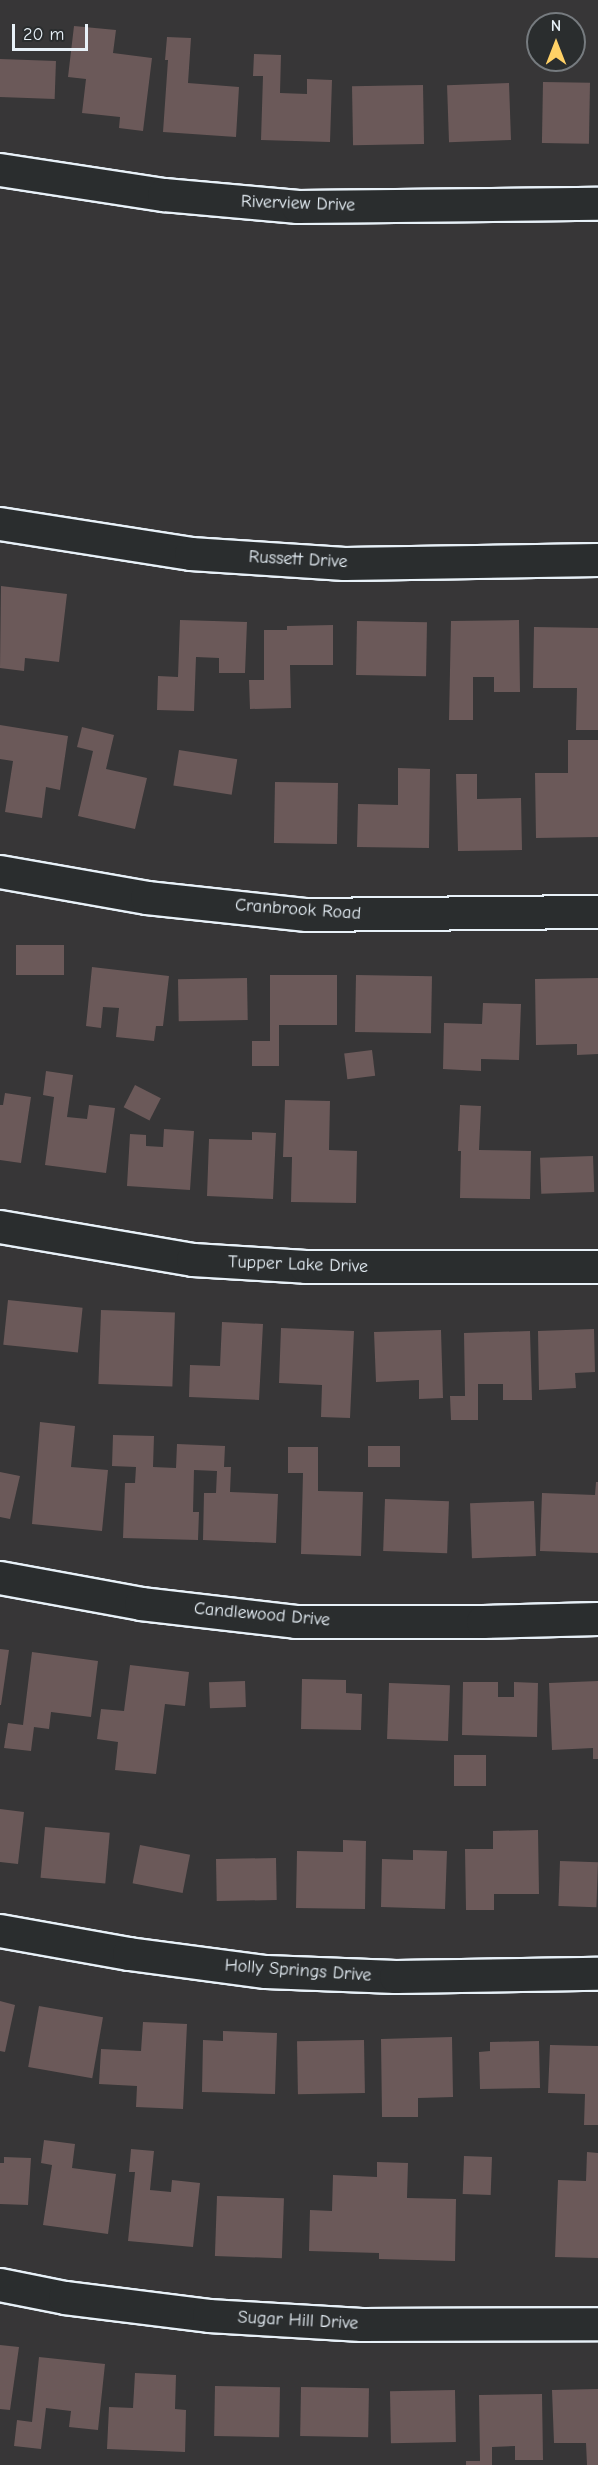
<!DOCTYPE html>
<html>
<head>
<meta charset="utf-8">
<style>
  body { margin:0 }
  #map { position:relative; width:598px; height:2465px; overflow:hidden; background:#373637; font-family:"Comic Neue",sans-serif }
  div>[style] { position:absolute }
  .building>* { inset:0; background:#6b5959; transform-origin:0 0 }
  .roads { filter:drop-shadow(2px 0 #e8f1f8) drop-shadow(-2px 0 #e8f1f8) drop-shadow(0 2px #e8f1f8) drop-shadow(0 -2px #e8f1f8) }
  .minor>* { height:32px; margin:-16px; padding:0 16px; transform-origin:16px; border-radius:16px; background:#2a2d2e }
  span { translate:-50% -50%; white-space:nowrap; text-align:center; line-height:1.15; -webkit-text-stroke:4.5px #2a2d2e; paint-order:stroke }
  .street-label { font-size:18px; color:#e8f1f8 }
  .north { position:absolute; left:526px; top:12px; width:60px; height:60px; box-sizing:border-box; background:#2a2d2e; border:2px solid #767b7f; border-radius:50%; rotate:0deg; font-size:16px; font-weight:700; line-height:24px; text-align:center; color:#e8f1f8 }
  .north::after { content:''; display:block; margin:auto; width:21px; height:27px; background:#ffd166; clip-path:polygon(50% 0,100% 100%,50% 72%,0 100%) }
  .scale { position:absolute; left:12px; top:24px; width:76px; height:27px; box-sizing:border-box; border:3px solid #e8f1f8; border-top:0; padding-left:8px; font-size:18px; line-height:21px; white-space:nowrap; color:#e8f1f8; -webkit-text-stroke:4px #2a2d2e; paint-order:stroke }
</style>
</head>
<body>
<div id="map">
  <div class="building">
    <i style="clip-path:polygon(74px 26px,116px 30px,113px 53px,152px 58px,143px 131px,119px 128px,120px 117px,82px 113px,86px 79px,68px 77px)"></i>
    <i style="clip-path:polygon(167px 37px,191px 38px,188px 83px,239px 87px,236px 137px,163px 132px,168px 60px,165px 60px)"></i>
    <i style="clip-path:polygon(254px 54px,281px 55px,280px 93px,307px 94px,307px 79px,332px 80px,330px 142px,261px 140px,263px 76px,253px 76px)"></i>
    <i style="left:0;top:59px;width:56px;height:38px;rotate:2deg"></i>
    <i style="left:543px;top:82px;width:47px;height:61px;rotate:1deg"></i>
    <i style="left:509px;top:83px;width:57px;height:62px;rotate:88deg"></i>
    <i style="left:423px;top:85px;width:59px;height:71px;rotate:89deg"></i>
    <i style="clip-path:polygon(1px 586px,67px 594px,59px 662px,25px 658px,24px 671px,0 668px)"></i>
    <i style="clip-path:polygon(180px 620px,247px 622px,245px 673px,219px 673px,219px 658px,196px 657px,194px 711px,157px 710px,158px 676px,178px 677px)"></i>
    <i style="clip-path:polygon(519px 620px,520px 692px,494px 692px,494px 677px,473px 677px,473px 720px,449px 720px,451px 621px)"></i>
    <i style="left:357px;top:621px;width:70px;height:54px;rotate:1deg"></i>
    <i style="clip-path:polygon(333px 625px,333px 665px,290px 665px,291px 708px,250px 709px,249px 680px,264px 680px,264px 630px,287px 630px,287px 626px)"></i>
    <i style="clip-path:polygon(534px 627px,598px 628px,598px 730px,576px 730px,577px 688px,533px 688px)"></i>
    <i style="clip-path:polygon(0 725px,68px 736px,60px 790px,46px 787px,42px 818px,5px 812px,13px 761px,0 759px)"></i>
    <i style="clip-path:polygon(82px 727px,114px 735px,106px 769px,147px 778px,135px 829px,78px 816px,93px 751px,77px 747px)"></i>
    <i style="clip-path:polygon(568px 740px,598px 740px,598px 837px,536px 838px,535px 773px,568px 773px)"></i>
    <i style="left:179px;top:750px;width:59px;height:36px;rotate:9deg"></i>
    <i style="clip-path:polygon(398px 768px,430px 769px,429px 848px,357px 847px,358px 804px,398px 805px)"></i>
    <i style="clip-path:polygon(456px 774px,477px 774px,477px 799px,521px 798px,522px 850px,458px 851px)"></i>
    <i style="left:275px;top:782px;width:63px;height:61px;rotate:1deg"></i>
    <i style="left:64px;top:945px;width:30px;height:48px;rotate:90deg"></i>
    <i style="clip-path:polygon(92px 967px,169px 976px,163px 1026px,156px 1026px,154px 1041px,116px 1037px,119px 1008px,103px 1007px,101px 1028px,86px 1026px)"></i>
    <i style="clip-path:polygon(270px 975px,337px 975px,337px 1025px,279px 1025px,279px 1066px,252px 1066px,252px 1041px,270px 1041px)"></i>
    <i style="left:356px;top:975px;width:76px;height:57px;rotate:1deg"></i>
    <i style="left:247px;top:978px;width:42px;height:69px;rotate:89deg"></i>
    <i style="clip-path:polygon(598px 978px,598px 1054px,577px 1055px,577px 1044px,536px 1045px,535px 979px)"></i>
    <i style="clip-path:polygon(483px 1003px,521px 1004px,519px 1060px,481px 1059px,481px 1071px,443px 1069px,444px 1023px,482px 1024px)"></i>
    <i style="left:372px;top:1050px;width:26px;height:28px;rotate:83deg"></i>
    <i style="clip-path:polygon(46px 1071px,73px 1075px,67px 1117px,87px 1119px,89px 1105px,115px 1108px,106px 1173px,45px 1165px,54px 1097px,43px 1095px)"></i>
    <i style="left:135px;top:1085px;width:29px;height:25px;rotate:27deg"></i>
    <i style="clip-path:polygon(5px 1093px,31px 1097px,21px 1163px,0 1160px,0 1105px,3px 1105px)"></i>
    <i style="clip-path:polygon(285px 1100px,330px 1101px,329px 1150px,357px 1151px,356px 1203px,291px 1202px,292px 1157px,283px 1157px)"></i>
    <i style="clip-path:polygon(460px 1105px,481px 1106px,479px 1150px,531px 1151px,530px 1199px,460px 1198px,461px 1151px,458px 1151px)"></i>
    <i style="clip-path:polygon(164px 1129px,194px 1131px,190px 1190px,127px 1186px,130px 1134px,146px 1135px,146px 1146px,163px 1147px)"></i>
    <i style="clip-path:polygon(252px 1132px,276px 1133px,273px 1199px,207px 1196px,209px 1139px,252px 1140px)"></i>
    <i style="left:593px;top:1156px;width:36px;height:53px;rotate:88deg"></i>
    <i style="left:8px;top:1300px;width:75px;height:45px;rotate:6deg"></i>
    <i style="left:101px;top:1310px;width:74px;height:74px;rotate:2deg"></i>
    <i style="clip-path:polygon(222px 1322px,263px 1324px,259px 1400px,189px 1397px,190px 1365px,220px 1366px)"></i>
    <i style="clip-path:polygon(281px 1328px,354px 1331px,350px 1418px,321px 1417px,322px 1385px,279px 1383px)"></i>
    <i style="clip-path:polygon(594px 1329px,595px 1372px,575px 1373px,576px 1388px,539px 1390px,538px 1331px)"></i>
    <i style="clip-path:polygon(441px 1330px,443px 1398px,419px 1399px,419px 1380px,376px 1382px,374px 1332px)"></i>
    <i style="clip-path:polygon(530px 1331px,532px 1400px,503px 1400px,503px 1384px,478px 1384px,478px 1420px,451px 1420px,450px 1396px,465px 1396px,464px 1333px)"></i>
    <i style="clip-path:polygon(40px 1422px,75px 1426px,71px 1467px,108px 1470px,102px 1531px,32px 1524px)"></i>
    <i style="clip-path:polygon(113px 1435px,154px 1436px,153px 1467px,176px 1468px,177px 1444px,225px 1446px,224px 1467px,231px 1467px,230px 1492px,278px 1494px,276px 1543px,203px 1540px,204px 1493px,216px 1493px,217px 1471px,194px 1470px,193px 1512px,199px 1512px,198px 1540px,123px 1538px,125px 1483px,135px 1483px,136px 1467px,112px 1466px)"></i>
    <i style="left:368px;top:1446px;width:32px;height:21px"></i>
    <i style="clip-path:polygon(288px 1447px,318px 1447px,318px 1491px,363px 1492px,361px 1556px,301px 1554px,303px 1473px,288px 1473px)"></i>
    <i style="clip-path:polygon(0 1472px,20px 1476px,10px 1519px,0 1517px)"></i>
    <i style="clip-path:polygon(596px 1482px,598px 1482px,598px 1553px,540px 1551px,542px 1493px,595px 1495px)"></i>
    <i style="left:385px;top:1499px;width:64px;height:52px;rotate:2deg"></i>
    <i style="left:534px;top:1501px;width:55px;height:64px;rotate:88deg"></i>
    <i style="clip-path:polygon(0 1649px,9px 1650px,1px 1705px,0 1705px)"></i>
    <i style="clip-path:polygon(32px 1652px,98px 1661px,91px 1717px,51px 1712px,49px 1729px,34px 1727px,31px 1751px,4px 1748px,8px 1723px,23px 1725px)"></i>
    <i style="clip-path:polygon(130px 1665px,189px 1672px,185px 1706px,165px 1704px,156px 1774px,115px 1770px,118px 1742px,97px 1739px,101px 1709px,124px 1711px)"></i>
    <i style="clip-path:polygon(302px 1679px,346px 1680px,346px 1693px,362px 1694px,361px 1730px,301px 1729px)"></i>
    <i style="left:245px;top:1681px;width:26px;height:36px;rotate:88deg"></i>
    <i style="clip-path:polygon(598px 1681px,598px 1759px,593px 1759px,593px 1748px,552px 1750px,549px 1683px)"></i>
    <i style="clip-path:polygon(463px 1682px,498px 1682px,498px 1697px,514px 1697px,514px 1682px,538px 1683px,537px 1737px,462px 1735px)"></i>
    <i style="left:389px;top:1683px;width:61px;height:56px;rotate:2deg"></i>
    <i style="left:454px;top:1755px;width:32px;height:31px"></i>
    <i style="clip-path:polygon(0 1809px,24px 1812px,18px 1864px,0 1862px)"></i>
    <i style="left:45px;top:1827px;width:65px;height:51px;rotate:5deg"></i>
    <i style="clip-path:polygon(538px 1830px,539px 1894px,494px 1894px,494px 1910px,466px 1910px,465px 1849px,493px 1849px,493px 1831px)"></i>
    <i style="clip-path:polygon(343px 1840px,366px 1841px,365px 1909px,296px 1908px,297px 1851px,343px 1852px)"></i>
    <i style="left:140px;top:1845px;width:51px;height:39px;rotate:11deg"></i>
    <i style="clip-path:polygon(413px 1850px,447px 1851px,445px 1909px,381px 1907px,382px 1859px,413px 1860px)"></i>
    <i style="left:276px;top:1858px;width:42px;height:60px;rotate:89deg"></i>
    <i style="left:560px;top:1861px;width:38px;height:45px;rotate:2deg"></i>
    <i style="clip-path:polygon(0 2001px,15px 2005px,5px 2052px,0 2051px)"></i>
    <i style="left:39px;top:2006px;width:65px;height:62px;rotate:10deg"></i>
    <i style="clip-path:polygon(143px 2022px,187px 2024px,183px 2109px,136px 2107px,137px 2086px,99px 2084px,101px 2049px,141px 2051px)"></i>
    <i style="clip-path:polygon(223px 2031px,277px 2033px,275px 2094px,202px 2092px,203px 2040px,223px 2041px)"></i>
    <i style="clip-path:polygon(452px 2037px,453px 2097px,418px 2098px,418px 2117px,382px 2117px,381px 2039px)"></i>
    <i style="left:364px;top:2040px;width:53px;height:67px;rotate:89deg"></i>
    <i style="clip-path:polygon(539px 2041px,540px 2088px,480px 2089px,479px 2052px,490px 2051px,490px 2042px)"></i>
    <i style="clip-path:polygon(550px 2045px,598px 2046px,598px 2125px,584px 2125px,585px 2094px,548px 2093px)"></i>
    <i style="clip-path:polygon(44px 2140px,75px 2144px,72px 2168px,116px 2174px,108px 2234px,43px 2225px,52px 2165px,41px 2163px)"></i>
    <i style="clip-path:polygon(131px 2149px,154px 2151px,150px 2190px,171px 2192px,172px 2180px,200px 2183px,193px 2247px,128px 2241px,135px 2172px,129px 2172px)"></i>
    <i style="clip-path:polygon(587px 2152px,598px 2153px,598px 2258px,555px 2257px,558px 2180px,586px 2181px)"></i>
    <i style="left:464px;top:2156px;width:28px;height:38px;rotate:2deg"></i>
    <i style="clip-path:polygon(4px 2157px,31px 2158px,28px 2205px,0 2204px,0 2163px,4px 2163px)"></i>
    <i style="clip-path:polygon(377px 2162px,408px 2163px,407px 2198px,456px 2199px,455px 2261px,379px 2259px,379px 2253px,309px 2251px,310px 2210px,332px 2211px,333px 2175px,377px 2177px)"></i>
    <i style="left:217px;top:2196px;width:67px;height:60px;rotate:2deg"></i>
    <i style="clip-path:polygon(0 2345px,19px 2347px,10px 2410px,0 2409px)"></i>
    <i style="clip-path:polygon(39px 2357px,105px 2364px,98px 2430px,69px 2427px,71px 2411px,46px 2408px,41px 2449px,14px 2446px,17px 2420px,32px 2422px)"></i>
    <i style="clip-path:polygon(135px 2373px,176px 2375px,175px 2409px,186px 2410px,185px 2452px,107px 2449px,109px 2407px,133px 2408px)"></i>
    <i style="left:215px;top:2386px;width:65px;height:50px;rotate:1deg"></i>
    <i style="left:301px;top:2387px;width:68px;height:49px;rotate:1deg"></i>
    <i style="clip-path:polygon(598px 2389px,598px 2465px,587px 2465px,586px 2443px,554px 2443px,552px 2390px)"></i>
    <i style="left:455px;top:2390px;width:52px;height:65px;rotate:89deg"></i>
    <i style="clip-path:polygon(542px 2394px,543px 2460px,515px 2460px,515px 2446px,492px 2447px,492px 2465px,466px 2465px,466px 2461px,480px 2461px,479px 2395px)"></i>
  </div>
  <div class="roads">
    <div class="minor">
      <i style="left:0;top:170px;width:166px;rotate:8.7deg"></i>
      <i style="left:164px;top:195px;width:135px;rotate:5.1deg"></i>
      <i style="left:298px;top:207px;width:300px;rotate:-0.6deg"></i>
      <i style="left:0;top:524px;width:193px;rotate:8.9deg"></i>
      <i style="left:191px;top:554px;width:154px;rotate:3.7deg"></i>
      <i style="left:345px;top:564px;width:253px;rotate:-0.9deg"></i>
      <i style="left:0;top:872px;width:149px;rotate:10deg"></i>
      <i style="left:147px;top:898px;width:161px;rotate:6.1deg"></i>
      <i style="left:307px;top:915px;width:291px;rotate:-0.6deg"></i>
      <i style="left:0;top:1227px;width:196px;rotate:9.7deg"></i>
      <i style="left:193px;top:1260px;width:113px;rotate:3.5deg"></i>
      <i style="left:306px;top:1267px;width:292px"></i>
      <i style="left:0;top:1578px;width:143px;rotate:10.4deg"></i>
      <i style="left:141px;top:1604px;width:156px;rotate:6.6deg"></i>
      <i style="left:296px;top:1622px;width:187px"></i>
      <i style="left:483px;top:1622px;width:115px;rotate:-1.5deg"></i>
      <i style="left:0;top:1931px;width:131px;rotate:10.1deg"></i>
      <i style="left:129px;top:1954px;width:138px;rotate:7.5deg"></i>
      <i style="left:266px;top:1972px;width:130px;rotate:2.2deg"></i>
      <i style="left:396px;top:1977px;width:202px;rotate:-0.9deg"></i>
      <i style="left:0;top:2285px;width:66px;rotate:11.3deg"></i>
      <i style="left:65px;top:2298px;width:145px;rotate:7.1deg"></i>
      <i style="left:209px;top:2316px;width:153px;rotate:3.4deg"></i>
      <i style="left:362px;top:2325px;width:236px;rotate:-0.2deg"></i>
    </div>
  </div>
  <div class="street-label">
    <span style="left:298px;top:204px;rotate:2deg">Riverview Drive</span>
    <span style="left:298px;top:560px;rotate:3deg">Russett Drive</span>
    <span style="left:298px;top:910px;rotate:4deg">Cranbrook Road</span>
    <span style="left:298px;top:1265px;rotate:2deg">Tupper Lake Drive</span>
    <span style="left:262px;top:1615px;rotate:5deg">Candlewood Drive</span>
    <span style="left:298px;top:1971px;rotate:4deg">Holly Springs Drive</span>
    <span style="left:298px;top:2321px;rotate:3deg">Sugar Hill Drive</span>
  </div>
  <div class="north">N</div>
  <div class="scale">20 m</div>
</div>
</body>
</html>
